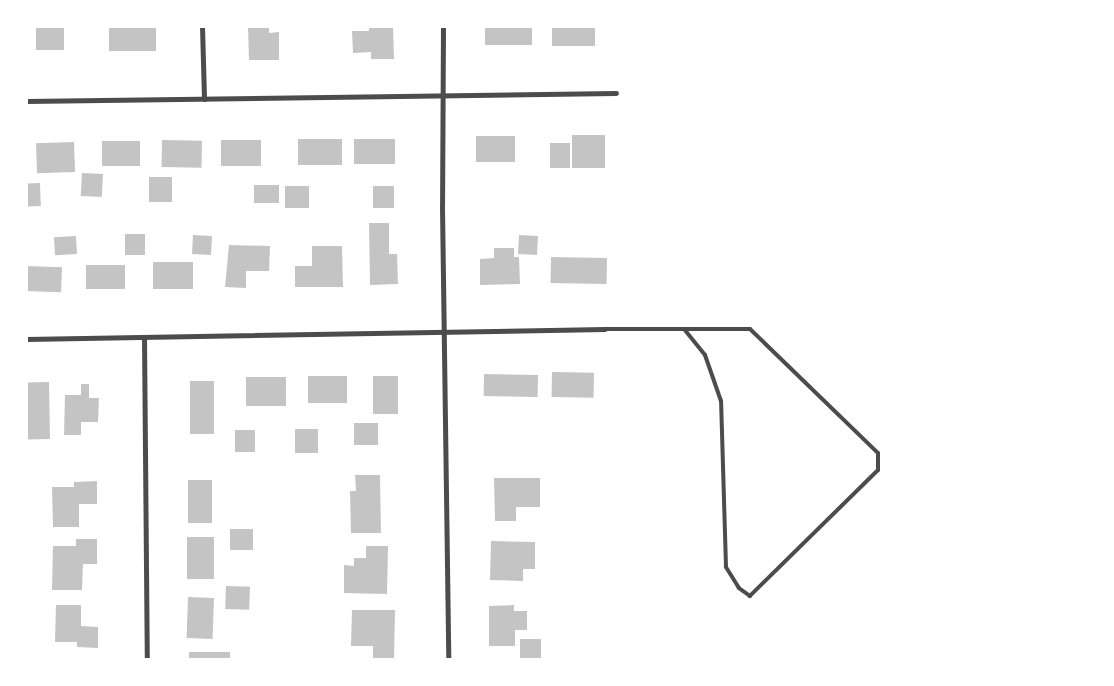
<!DOCTYPE html>
<html>
<head>
<meta charset="utf-8">
<style>
  body { margin:0 }
  #map { position:relative; width:1114px; height:686px; overflow:hidden; background:#fff; font-family:Manrope,sans-serif }
  div>[style] { position:absolute }
  .building>* { inset:0; background:#c4c4c4; transform-origin:0 0 }
  .service>* { height:4px; margin:-2px; padding:0 2px; transform-origin:2px; border-radius:2px; background:#4c4c4c }
  .minor>* { height:5px; margin:-2.5px; padding:0 2.5px; transform-origin:2.5px; border-radius:2.5px; background:#4c4c4c }
  span { translate:-50% -50%; white-space:nowrap; text-align:center; line-height:1.15; -webkit-text-stroke:4px #fff; paint-order:stroke }
  .frame { position:absolute; inset:0; border:28px solid #fff; pointer-events:none }
</style>
</head>
<body>
<div id="map">
  <div class="building">
    <i style="left:36px;top:26px;width:28px;height:24px"></i>
    <i style="left:109px;top:26px;width:47px;height:25px"></i>
    <i style="clip-path:polygon(248px 26px,269px 26px,269px 33px,279px 32px,279px 60px,249px 60px)"></i>
    <i style="clip-path:polygon(369px 26px,393px 26px,394px 59px,371px 59px,371px 52px,353px 53px,352px 31px,369px 31px)"></i>
    <i style="left:485px;top:26px;width:47px;height:19px"></i>
    <i style="left:552px;top:26px;width:43px;height:20px"></i>
    <i style="left:572px;top:135px;width:33px;height:33px"></i>
    <i style="left:515px;top:136px;width:26px;height:39px;rotate:90deg"></i>
    <i style="left:298px;top:139px;width:44px;height:26px"></i>
    <i style="left:354px;top:139px;width:41px;height:25px"></i>
    <i style="left:162px;top:140px;width:40px;height:27px;rotate:1deg"></i>
    <i style="left:221px;top:140px;width:40px;height:26px"></i>
    <i style="left:140px;top:141px;width:25px;height:38px;rotate:90deg"></i>
    <i style="left:74px;top:142px;width:30px;height:38px;rotate:88deg"></i>
    <i style="left:550px;top:143px;width:20px;height:25px"></i>
    <i style="left:82px;top:173px;width:21px;height:23px;rotate:3deg"></i>
    <i style="left:149px;top:177px;width:23px;height:25px"></i>
    <i style="left:40px;top:183px;width:23px;height:14px;rotate:88deg"></i>
    <i style="left:279px;top:185px;width:18px;height:25px;rotate:90deg"></i>
    <i style="left:285px;top:186px;width:24px;height:22px"></i>
    <i style="left:373px;top:186px;width:21px;height:22px"></i>
    <i style="clip-path:polygon(369px 223px,389px 223px,389px 254px,397px 254px,398px 284px,370px 285px)"></i>
    <i style="left:125px;top:234px;width:20px;height:21px"></i>
    <i style="left:193px;top:235px;width:19px;height:19px;rotate:3deg"></i>
    <i style="left:519px;top:235px;width:19px;height:19px;rotate:3deg"></i>
    <i style="left:76px;top:236px;width:18px;height:22px;rotate:87deg"></i>
    <i style="clip-path:polygon(229px 245px,270px 246px,269px 271px,246px 271px,246px 288px,225px 287px)"></i>
    <i style="clip-path:polygon(312px 246px,342px 246px,343px 287px,295px 287px,295px 266px,312px 266px)"></i>
    <i style="clip-path:polygon(494px 248px,514px 248px,514px 257px,519px 257px,520px 284px,480px 285px,480px 259px,494px 258px)"></i>
    <i style="left:551px;top:257px;width:56px;height:26px;rotate:1deg"></i>
    <i style="left:193px;top:262px;width:27px;height:40px;rotate:90deg"></i>
    <i style="left:125px;top:265px;width:24px;height:39px;rotate:90deg"></i>
    <i style="left:26px;top:266px;width:36px;height:25px;rotate:2deg"></i>
    <i style="left:552px;top:372px;width:42px;height:25px;rotate:1deg"></i>
    <i style="left:484px;top:374px;width:54px;height:22px;rotate:1deg"></i>
    <i style="left:347px;top:376px;width:27px;height:39px;rotate:90deg"></i>
    <i style="left:398px;top:376px;width:38px;height:25px;rotate:90deg"></i>
    <i style="left:246px;top:377px;width:40px;height:29px"></i>
    <i style="left:190px;top:381px;width:24px;height:53px"></i>
    <i style="left:49px;top:382px;width:57px;height:23px;rotate:89deg"></i>
    <i style="clip-path:polygon(81px 384px,89px 384px,89px 398px,99px 398px,98px 422px,81px 422px,81px 435px,64px 435px,65px 395px,81px 395px)"></i>
    <i style="left:354px;top:423px;width:24px;height:22px"></i>
    <i style="left:318px;top:429px;width:24px;height:23px;rotate:90deg"></i>
    <i style="left:235px;top:430px;width:20px;height:22px"></i>
    <i style="clip-path:polygon(355px 475px,380px 475px,381px 533px,351px 533px,350px 491px,356px 491px)"></i>
    <i style="clip-path:polygon(494px 478px,540px 478px,540px 507px,516px 507px,516px 521px,495px 521px)"></i>
    <i style="left:188px;top:480px;width:24px;height:43px"></i>
    <i style="clip-path:polygon(97px 481px,97px 504px,79px 504px,79px 527px,53px 527px,52px 487px,74px 487px,74px 482px)"></i>
    <i style="left:230px;top:529px;width:23px;height:21px"></i>
    <i style="left:187px;top:537px;width:27px;height:42px"></i>
    <i style="clip-path:polygon(76px 539px,97px 539px,97px 564px,83px 564px,82px 590px,52px 590px,53px 546px,76px 546px)"></i>
    <i style="clip-path:polygon(491px 541px,535px 542px,535px 569px,523px 569px,523px 581px,490px 580px)"></i>
    <i style="clip-path:polygon(366px 546px,388px 546px,387px 594px,344px 593px,344px 565px,354px 566px,354px 558px,366px 558px)"></i>
    <i style="left:226px;top:586px;width:24px;height:23px;rotate:2deg"></i>
    <i style="left:188px;top:597px;width:26px;height:41px;rotate:2deg"></i>
    <i style="clip-path:polygon(56px 605px,81px 605px,81px 626px,98px 627px,98px 648px,77px 647px,77px 642px,55px 642px)"></i>
    <i style="clip-path:polygon(514px 605px,514px 611px,527px 611px,527px 630px,515px 630px,515px 646px,489px 646px,489px 606px)"></i>
    <i style="clip-path:polygon(352px 610px,395px 610px,394px 660px,373px 660px,373px 646px,351px 646px)"></i>
    <i style="left:541px;top:639px;width:19px;height:21px;rotate:90deg"></i>
    <i style="left:189px;top:652px;width:41px;height:8px"></i>
  </div>
  <div class="service">
    <i style="left:605px;top:329px;width:145px"></i>
    <i style="left:750px;top:329px;width:178px;rotate:44.1deg"></i>
    <i style="left:878px;top:453px;width:17px;rotate:90deg"></i>
    <i style="left:878px;top:470px;width:180px;rotate:135.5deg"></i>
    <i style="left:750px;top:596px;width:14px;rotate:-144deg"></i>
    <i style="left:739px;top:588px;width:25px;rotate:-122deg"></i>
    <i style="left:726px;top:567px;width:166px;rotate:-91.7deg"></i>
    <i style="left:721px;top:401px;width:49px;rotate:-109.2deg"></i>
    <i style="left:705px;top:355px;width:33px;rotate:-129deg"></i>
  </div>
  <div class="minor">
    <i style="left:202px;top:26px;width:73px;rotate:88.4deg"></i>
    <i style="left:443px;top:26px;width:181px;rotate:90.3deg"></i>
    <i style="left:442px;top:207px;width:453px;rotate:89.2deg"></i>
    <i style="left:26px;top:101px;width:590px;rotate:-0.78deg"></i>
    <i style="left:144px;top:337px;width:323px;rotate:89.5deg"></i>
    <i style="left:26px;top:339px;width:579px;rotate:-0.99deg"></i>
  </div>
  <div class="frame"></div>
</div>
</body>
</html>
